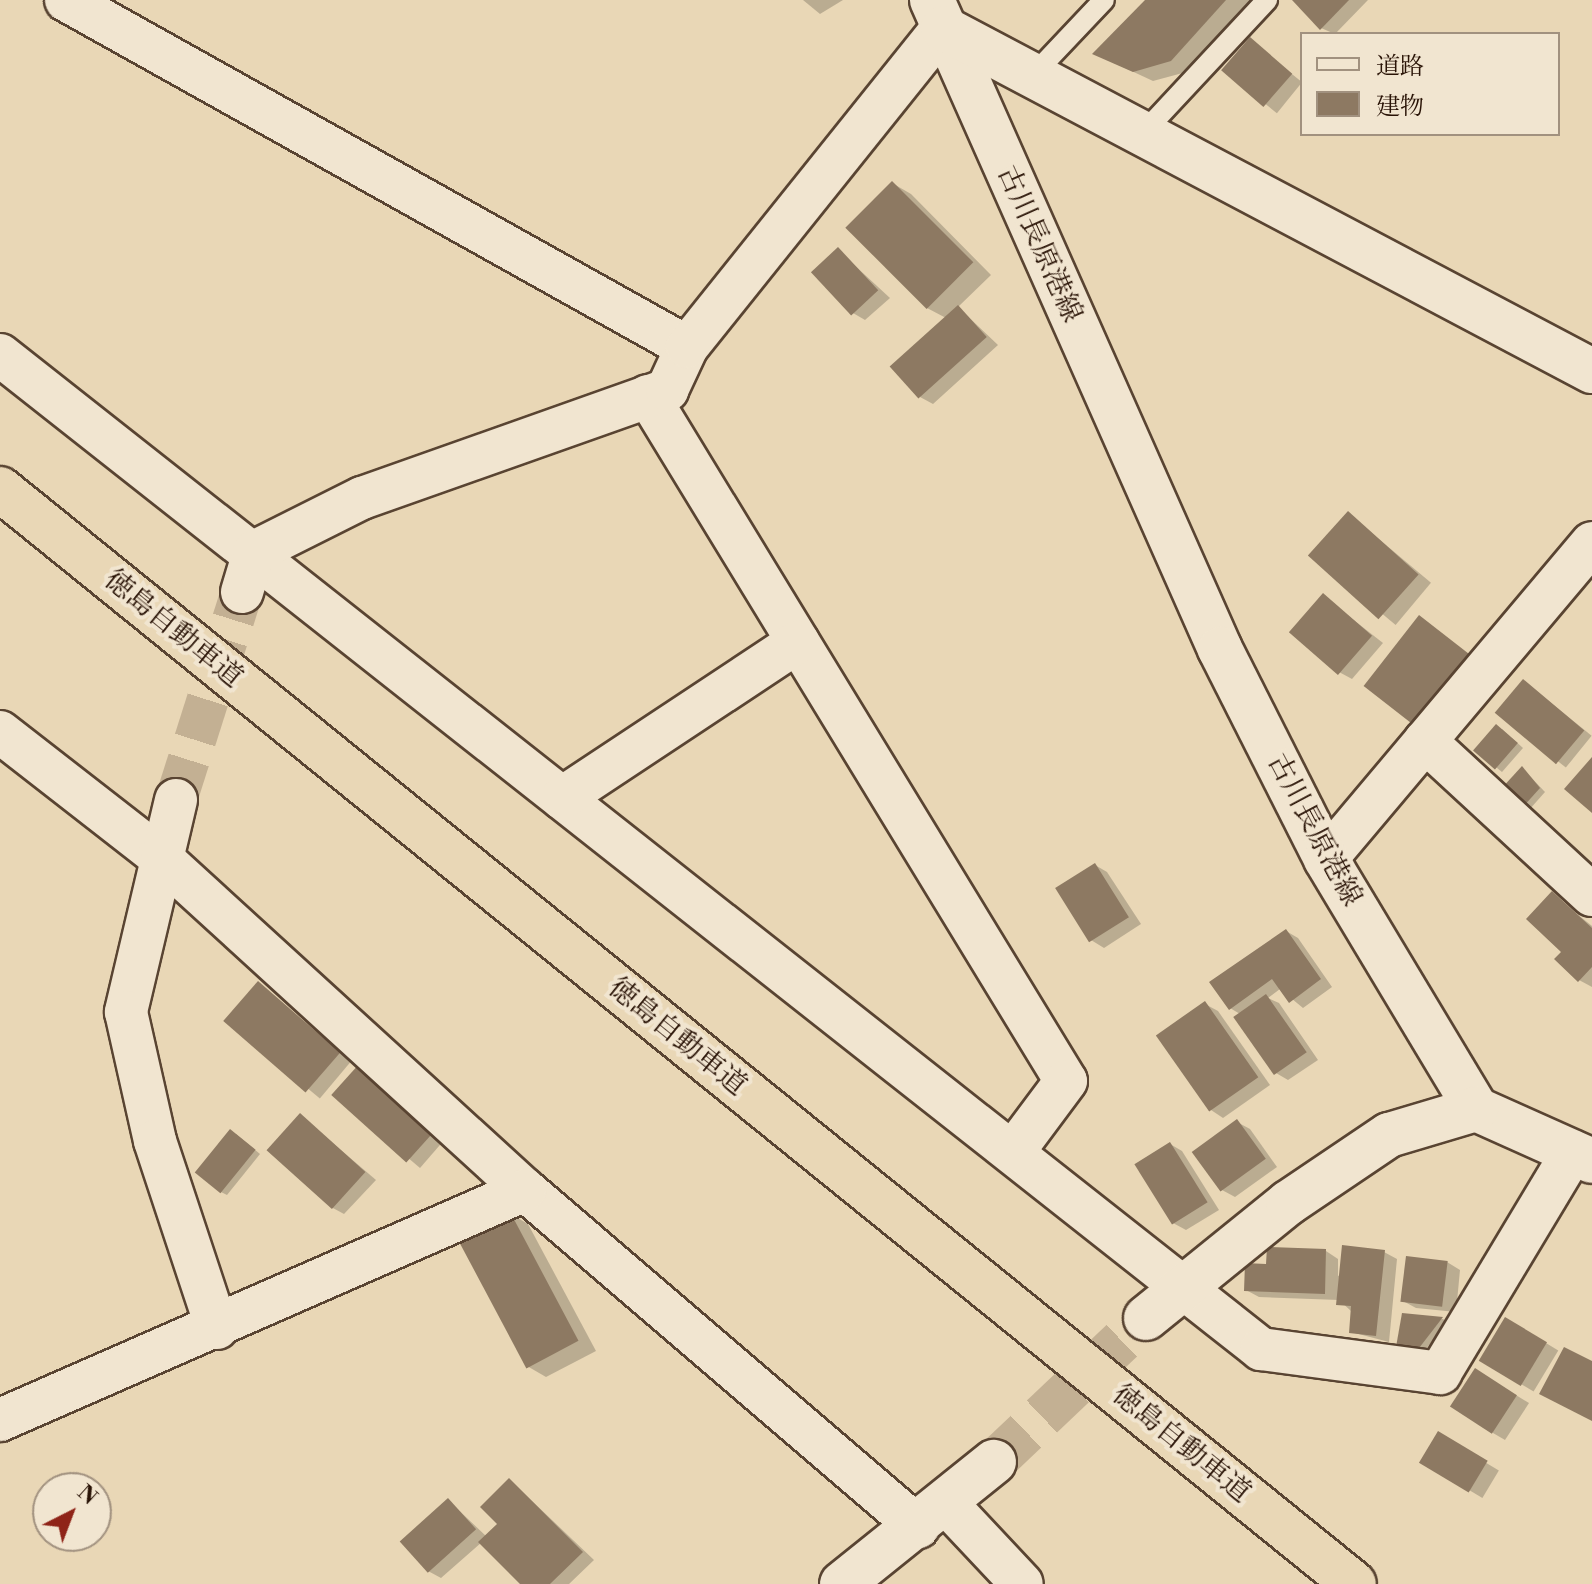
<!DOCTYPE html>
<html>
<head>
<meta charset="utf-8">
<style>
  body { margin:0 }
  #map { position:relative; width:1592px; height:1584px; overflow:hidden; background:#e9d7b6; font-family:"Libre Bodoni","Noto Serif JP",serif }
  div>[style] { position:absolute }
  .shadow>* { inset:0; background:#0003; transform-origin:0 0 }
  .building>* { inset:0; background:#8d7962; transform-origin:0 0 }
  .street-tunnel>* { height:42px; margin-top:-21px; transform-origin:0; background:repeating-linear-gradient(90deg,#c3b093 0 42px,transparent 0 63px) }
  .secondary-tunnel>* { height:44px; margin-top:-22px; transform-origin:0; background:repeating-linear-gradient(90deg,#c3b093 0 44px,transparent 0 66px) }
  .roads { filter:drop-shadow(2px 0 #594432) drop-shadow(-2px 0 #594432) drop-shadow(0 2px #594432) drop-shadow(0 -2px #594432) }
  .lane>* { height:20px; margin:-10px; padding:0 10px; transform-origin:10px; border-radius:10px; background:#f1e5d0 }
  .street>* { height:42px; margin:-21px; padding:0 21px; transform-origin:21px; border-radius:21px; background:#f1e5d0 }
  .secondary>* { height:44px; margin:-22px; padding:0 22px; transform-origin:22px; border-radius:22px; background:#f1e5d0 }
  .highway>* { height:44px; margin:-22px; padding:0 22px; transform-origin:22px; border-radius:22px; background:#e9d7b6 }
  span { translate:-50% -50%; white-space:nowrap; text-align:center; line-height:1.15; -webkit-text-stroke:8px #f1e5d0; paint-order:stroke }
  .street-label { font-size:28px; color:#291306 }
  .legend { position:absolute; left:1300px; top:32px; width:260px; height:104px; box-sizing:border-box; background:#f1e5d0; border:2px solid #a1917f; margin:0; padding:10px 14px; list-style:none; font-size:24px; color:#291306 }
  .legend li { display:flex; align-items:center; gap:16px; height:40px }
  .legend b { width:40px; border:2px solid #a1917f }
  .north { position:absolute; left:32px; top:1472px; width:80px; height:80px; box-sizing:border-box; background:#f1e5d0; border:2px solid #a1917f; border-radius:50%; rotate:42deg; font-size:22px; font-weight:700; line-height:32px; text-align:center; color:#291306 }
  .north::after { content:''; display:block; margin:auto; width:28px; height:36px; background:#8f2418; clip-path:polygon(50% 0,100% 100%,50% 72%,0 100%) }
</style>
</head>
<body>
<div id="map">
  <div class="shadow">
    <i style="clip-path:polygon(803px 0,843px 0,820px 14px)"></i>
    <i style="clip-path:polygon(1148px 0,1255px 0,1190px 71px,1153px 81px,1095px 54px)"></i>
    <i style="clip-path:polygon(1295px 0,1368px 0,1335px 34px,1321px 28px)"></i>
    <i style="left:1250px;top:40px;width:67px;height:40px;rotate:39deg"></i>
    <i style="clip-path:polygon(892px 183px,911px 194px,991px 275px,958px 307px,998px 345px,933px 404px,920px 397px,946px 318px,927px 308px,847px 227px)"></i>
    <i style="clip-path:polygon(838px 250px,890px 298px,865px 320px,853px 313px)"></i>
    <i style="left:1349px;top:514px;width:107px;height:55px;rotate:40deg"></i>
    <i style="clip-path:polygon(1323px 596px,1383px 643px,1352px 679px,1339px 672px)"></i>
    <i style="left:1524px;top:681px;width:87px;height:41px;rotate:39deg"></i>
    <i style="clip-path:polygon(1502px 729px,1523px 748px,1502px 772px,1476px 751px)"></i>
    <i style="clip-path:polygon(1522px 768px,1545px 792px,1529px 810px,1523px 806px)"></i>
    <i style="clip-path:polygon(1095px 865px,1107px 872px,1141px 924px,1104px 948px,1091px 940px)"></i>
    <i style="clip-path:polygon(1552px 894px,1592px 926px,1592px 987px,1579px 980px,1564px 952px)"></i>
    <i style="clip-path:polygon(1286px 931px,1298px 938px,1332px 987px,1303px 1008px,1280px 989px,1268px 998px,1279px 1003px,1318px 1060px,1288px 1080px,1276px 1073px,1240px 1014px,1230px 1008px)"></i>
    <i style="left:258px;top:984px;width:121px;height:48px;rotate:40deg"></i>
    <i style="clip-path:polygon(1205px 1004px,1218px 1011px,1270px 1085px,1223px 1118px,1211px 1110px)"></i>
    <i style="clip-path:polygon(334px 1095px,446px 1138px,420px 1168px)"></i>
    <i style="clip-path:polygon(301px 1116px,376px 1180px,344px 1214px,331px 1207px)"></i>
    <i style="clip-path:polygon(1237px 1122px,1250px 1129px,1277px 1167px,1235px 1197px,1222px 1190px)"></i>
    <i style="clip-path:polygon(236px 1134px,260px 1154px,227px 1195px,221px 1192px)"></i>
    <i style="clip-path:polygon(1170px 1144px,1182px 1151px,1219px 1210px,1186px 1230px,1173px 1223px)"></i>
    <i style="clip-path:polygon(509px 1213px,528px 1224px,596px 1351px,546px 1377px,527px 1366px)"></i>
    <i style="clip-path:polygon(1326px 1251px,1338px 1259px,1338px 1276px,1384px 1252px,1397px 1259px,1389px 1342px,1351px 1332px,1351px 1311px,1339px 1300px,1259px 1297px,1246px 1290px,1268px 1266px)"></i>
    <i style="clip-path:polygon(1447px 1262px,1460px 1270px,1456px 1312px,1416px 1308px,1403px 1301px)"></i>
    <i style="clip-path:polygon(1403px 1315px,1443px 1319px,1447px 1322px,1422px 1354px,1404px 1349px)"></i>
    <i style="left:1506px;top:1319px;width:61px;height:48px;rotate:31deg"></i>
    <i style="clip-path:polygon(1488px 1378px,1529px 1403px,1505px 1440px,1493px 1433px)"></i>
    <i style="left:1438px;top:1434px;width:71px;height:32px;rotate:31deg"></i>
    <i style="clip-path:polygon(510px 1480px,594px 1560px,569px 1584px,523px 1584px,482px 1542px,441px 1578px,428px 1571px,448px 1500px,487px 1537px,499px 1524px)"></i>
  </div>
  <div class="building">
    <i style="clip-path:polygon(1145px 0,1226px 0,1171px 61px,1133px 72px,1092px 54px)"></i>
    <i style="clip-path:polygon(1292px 0,1349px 0,1320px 30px)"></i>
    <i style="left:1250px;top:37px;width:56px;height:44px;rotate:41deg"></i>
    <i style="left:892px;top:181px;width:115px;height:66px;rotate:45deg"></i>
    <i style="left:838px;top:247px;width:59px;height:37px;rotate:47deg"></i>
    <i style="left:958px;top:305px;width:43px;height:92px;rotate:48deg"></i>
    <i style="left:1348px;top:511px;width:95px;height:60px;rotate:42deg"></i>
    <i style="left:1323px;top:593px;width:65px;height:52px;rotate:41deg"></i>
    <i style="left:1419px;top:615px;width:68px;height:90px;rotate:38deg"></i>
    <i style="left:1523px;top:679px;width:80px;height:44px;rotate:40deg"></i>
    <i style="left:1496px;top:724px;width:29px;height:35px;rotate:41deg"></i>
    <i style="clip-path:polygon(1592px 757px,1592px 813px,1564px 789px)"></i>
    <i style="clip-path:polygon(1522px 766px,1540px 788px,1522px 808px,1501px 789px)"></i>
    <i style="left:1095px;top:863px;width:64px;height:47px;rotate:58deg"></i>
    <i style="clip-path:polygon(1552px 891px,1592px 928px,1592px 967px,1578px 982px,1554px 959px,1561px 952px,1526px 919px)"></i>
    <i style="clip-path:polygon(1286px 929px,1321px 979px,1289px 1003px,1272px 979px,1229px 1010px,1209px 982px)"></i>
    <i style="left:258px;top:981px;width:109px;height:53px;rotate:41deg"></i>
    <i style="left:1266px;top:994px;width:71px;height:40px;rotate:55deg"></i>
    <i style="left:1205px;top:1001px;width:93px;height:60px;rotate:55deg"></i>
    <i style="left:360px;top:1063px;width:101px;height:43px;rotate:42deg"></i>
    <i style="left:300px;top:1113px;width:88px;height:50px;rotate:42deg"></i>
    <i style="left:1237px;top:1119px;width:49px;height:56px;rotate:54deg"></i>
    <i style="left:230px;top:1129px;width:33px;height:56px;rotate:39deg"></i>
    <i style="left:1170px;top:1142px;width:71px;height:42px;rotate:58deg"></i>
    <i style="left:509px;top:1210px;width:148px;height:59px;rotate:62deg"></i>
    <i style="clip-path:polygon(1342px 1245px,1385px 1250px,1376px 1336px,1349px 1333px,1351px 1306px,1336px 1305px)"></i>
    <i style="clip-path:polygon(1267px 1247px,1326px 1249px,1325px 1294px,1244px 1291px,1245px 1263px,1266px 1264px)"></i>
    <i style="left:1406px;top:1256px;width:42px;height:46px;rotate:7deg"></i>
    <i style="clip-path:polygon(1402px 1313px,1443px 1317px,1416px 1352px,1396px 1347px)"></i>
    <i style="left:1505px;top:1317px;width:49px;height:51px;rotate:31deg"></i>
    <i style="clip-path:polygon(1564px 1347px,1592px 1361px,1592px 1421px,1539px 1394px)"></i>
    <i style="left:1475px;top:1368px;width:50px;height:46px;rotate:33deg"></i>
    <i style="left:1438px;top:1431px;width:58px;height:37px;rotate:31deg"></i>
    <i style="clip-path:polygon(509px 1478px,583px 1552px,550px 1584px,520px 1584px,478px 1542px,497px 1524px,480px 1507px)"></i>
    <i style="left:448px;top:1498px;width:42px;height:65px;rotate:48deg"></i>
  </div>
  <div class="street-tunnel">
    <i style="left:176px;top:800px;width:218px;rotate:-72.4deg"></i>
  </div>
  <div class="secondary-tunnel">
    <i style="left:994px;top:1462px;width:209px;rotate:-43.5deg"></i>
  </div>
  <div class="roads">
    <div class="lane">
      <i style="left:1033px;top:75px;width:103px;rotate:-46.6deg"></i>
      <i style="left:1143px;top:133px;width:182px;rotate:-47deg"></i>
    </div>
    <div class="street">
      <i style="left:66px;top:0;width:711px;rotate:29.2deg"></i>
      <i style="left:0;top:355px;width:1606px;rotate:38.25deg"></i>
      <i style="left:1261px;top:1349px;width:181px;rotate:7.6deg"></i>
      <i style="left:1440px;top:1373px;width:258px;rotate:-59deg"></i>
      <i style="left:648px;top:396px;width:802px;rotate:58.61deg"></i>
      <i style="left:1066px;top:1081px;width:89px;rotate:126.7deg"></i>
      <i style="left:242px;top:592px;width:42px;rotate:-73.3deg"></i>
      <i style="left:254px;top:552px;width:121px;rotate:-26.6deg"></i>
      <i style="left:362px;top:498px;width:324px;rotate:-19.5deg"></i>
      <i style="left:667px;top:390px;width:47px;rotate:-65.1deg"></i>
      <i style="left:687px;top:347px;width:409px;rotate:-51.3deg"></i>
      <i style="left:0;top:732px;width:202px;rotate:37.9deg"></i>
      <i style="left:159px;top:856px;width:495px;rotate:42.4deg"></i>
      <i style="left:525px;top:1190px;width:518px;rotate:40.61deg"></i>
      <i style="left:1425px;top:741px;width:227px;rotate:42.7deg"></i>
      <i style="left:562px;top:798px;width:283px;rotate:-33.5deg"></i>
      <i style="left:176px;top:800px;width:218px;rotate:103.3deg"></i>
      <i style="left:126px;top:1012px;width:132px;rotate:77.3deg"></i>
      <i style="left:155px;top:1141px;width:197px;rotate:71.7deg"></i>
      <i style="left:1326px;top:859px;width:413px;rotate:-49.9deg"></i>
      <i style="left:0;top:1420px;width:573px;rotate:-23.66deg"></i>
      <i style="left:945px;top:1502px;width:112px;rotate:46.8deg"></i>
    </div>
    <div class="secondary">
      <i style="left:932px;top:0;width:710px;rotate:66.07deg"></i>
      <i style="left:1220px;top:649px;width:235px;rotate:63.2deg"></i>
      <i style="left:1326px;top:859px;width:292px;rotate:59deg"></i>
      <i style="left:1476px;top:1109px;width:127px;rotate:24.1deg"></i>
      <i style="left:943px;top:28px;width:734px;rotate:27.86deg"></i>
      <i style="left:1146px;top:1318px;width:183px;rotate:-39deg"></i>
      <i style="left:1288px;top:1203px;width:122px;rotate:-34deg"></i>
      <i style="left:1389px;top:1135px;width:91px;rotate:-16.6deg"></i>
      <i style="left:842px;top:1584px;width:195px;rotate:-38.8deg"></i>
    </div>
    <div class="highway">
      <i style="left:0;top:489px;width:1741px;rotate:38.96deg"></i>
    </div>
  </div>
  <div class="street-label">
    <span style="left:1039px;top:244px;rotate:66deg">古川長原港線</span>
    <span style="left:173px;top:629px;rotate:39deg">徳島自動車道</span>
    <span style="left:1314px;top:830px;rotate:62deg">古川長原港線</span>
    <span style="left:677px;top:1037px;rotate:39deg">徳島自動車道</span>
    <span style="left:1181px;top:1444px;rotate:39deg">徳島自動車道</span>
  </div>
  <ul class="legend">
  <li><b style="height:10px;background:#f1e5d0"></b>道路</li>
  <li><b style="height:22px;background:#8d7962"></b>建物</li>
  </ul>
  <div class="north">N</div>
</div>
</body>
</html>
